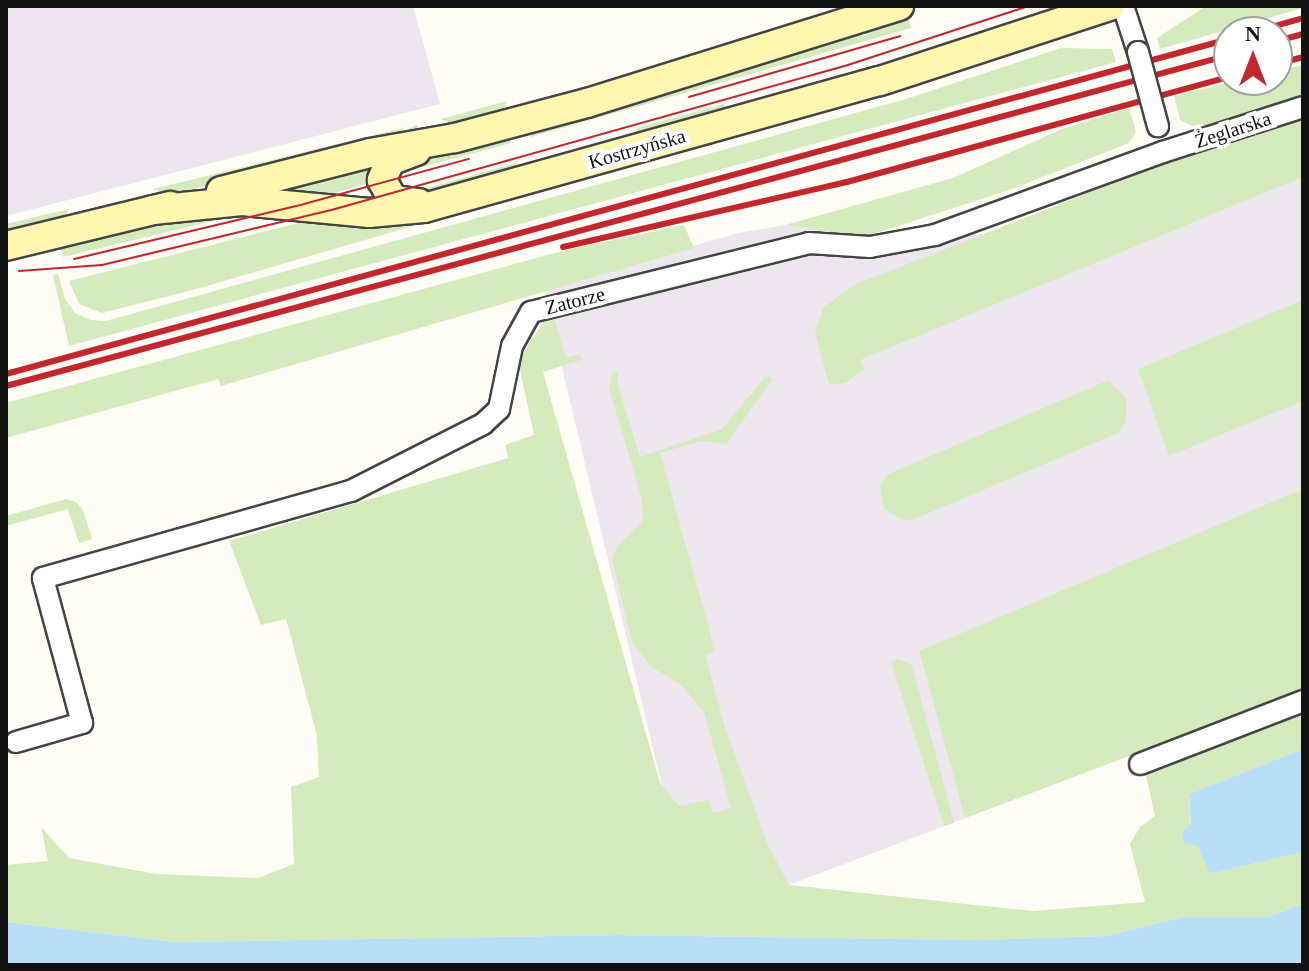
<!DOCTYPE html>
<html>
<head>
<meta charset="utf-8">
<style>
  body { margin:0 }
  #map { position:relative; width:1309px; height:971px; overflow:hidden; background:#fffdf5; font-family:"Times New Roman",serif }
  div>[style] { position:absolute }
  .industrial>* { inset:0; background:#eee6ef }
  .green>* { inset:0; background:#d5ebbd }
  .water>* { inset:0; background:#b9e0f7 }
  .roads { filter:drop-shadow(2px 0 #444) drop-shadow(-2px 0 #444) drop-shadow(0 2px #444) drop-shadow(0 -2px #444) }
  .street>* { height:20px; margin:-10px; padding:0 10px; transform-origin:10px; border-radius:10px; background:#fff }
  .secondary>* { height:28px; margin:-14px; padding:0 14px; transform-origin:14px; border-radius:14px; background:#fff6b0 }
  .tram>* { height:2px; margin:-1px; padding:0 1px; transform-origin:1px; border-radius:1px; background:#c4262e }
  .rail>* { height:6px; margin:-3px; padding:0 3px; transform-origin:3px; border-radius:3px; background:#c4262e }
  .bridges { filter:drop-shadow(2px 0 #444) drop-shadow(-2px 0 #444) drop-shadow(0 2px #444) drop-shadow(0 -2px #444) }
  .street-bridge>* { height:20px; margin:-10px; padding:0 10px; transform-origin:10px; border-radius:10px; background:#fff }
  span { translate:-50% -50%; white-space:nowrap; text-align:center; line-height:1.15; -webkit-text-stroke:8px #fff; paint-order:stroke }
  .street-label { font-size:20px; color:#111 }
  .frame { position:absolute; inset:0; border:8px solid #111; pointer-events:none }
  .north { position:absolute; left:1213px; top:16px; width:80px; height:80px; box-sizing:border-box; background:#fff; border:2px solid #a0a0a0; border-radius:50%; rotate:0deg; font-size:22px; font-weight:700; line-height:32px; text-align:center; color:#111 }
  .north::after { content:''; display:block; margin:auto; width:28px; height:36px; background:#c4262e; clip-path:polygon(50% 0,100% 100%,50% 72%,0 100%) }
</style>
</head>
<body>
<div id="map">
  <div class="industrial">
    <i style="clip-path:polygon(6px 6px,413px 6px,440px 104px,6px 216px)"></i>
    <i style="clip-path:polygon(1303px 122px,1303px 690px,789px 885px,682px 870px,543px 288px,738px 233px,785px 225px,864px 237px,989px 234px)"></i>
  </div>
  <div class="green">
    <i style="clip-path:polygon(1206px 6px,1303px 6px,1303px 8px,1160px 49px,1157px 38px)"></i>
    <i style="clip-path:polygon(908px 17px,911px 28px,531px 137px,530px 132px,860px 32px,862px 36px,866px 35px,864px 30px)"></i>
    <i style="clip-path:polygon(1061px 48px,1112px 49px,1116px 62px,69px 346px,53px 275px,58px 274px,65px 299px,75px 313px,91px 320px,106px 321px,906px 99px)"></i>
    <i style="clip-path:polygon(1303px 65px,1303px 97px,1205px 129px,1203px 124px,1192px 126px,1180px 120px,1174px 96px,1241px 80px,1277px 80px,1277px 71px)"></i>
    <i style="clip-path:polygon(507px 101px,502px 113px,454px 126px,441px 119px)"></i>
    <i style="clip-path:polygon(724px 104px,726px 110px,638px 136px,636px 128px)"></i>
    <i style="clip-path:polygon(1129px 108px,1136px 132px,1129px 143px,1012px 189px,864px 237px,785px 225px,953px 178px,1062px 129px)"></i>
    <i style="clip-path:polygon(1303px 118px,1303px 177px,860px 360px,864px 370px,845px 383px,829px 385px,815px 333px,823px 308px,854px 285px,1172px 160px)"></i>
    <i style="clip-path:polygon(417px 124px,420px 134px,168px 195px,153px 189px,403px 128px,405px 132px)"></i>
    <i style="clip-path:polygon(509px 137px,511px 143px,397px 174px,407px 163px)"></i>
    <i style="clip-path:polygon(516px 163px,518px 170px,420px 195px,423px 189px)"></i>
    <i style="clip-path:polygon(370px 165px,369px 183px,334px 193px,321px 197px,268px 190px)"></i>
    <i style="clip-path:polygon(268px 208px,63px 257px,60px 246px,193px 214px)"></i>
    <i style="clip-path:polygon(69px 209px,64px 218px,6px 232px,6px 224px)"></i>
    <i style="clip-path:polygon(451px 215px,200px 288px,102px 313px,79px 304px,69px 281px,310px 220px)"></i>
    <i style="clip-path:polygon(684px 225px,694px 248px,221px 386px,218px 379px,6px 438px,6px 403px,566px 250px)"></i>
    <i style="clip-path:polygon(1303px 300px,1303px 401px,1169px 456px,1138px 369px)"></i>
    <i style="clip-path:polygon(554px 318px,566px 358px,580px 354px,581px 360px,543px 372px,660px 783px,679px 806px,708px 800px,713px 813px,731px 808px,704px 712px,682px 686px,650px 666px,632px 642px,612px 560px,617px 546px,643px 521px,642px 500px,609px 388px,613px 371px,618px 372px,617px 382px,640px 457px,722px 429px,765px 377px,770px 376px,772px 380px,726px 444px,702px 441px,660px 453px,709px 628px,714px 651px,705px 655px,726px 730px,767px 843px,789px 885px,1033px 911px,1145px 902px,1130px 844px,1140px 827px,1155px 816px,1146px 776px,1151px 766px,1303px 708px,1303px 749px,1189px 794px,1189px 801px,1191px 825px,1210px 874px,1303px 852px,1303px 904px,1268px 917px,1183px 917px,1106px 936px,974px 940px,618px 935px,175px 942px,6px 922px,6px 865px,48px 861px,41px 827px,69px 858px,156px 874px,258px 878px,294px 864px,291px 787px,319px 777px,317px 736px,286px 619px,261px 625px,229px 541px,508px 458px,505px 445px,534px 435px,518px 361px,544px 321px)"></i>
    <i style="clip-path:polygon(1109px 380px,1126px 398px,1126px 421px,1118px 433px,917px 518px,905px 521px,884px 509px,880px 486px,886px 475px)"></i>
    <i style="clip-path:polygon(1303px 489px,1303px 690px,965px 818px,919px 651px)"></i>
    <i style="clip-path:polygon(66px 499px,76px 502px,83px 510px,92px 539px,79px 543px,68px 509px,6px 526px,6px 516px)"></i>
    <i style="clip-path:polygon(898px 659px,912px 665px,954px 823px,944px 826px,891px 662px)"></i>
  </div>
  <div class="water">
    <i style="clip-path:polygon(1303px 749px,1303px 852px,1210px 874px,1198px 846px,1185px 843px,1183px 838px,1182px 833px,1191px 824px,1189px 794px)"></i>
    <i style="clip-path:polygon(1303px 904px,1303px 965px,6px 965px,6px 922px,175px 942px,618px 935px,974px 940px,1106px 936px,1183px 917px,1268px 917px)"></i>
  </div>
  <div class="roads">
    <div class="street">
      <i style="left:1123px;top:6px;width:48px;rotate:71.9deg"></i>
      <i style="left:16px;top:742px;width:69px;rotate:-16.1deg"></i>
      <i style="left:82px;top:723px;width:150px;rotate:-105.1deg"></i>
      <i style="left:43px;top:578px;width:320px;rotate:-15.8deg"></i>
      <i style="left:351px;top:491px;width:148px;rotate:-26.9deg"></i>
      <i style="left:483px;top:424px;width:22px;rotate:-43deg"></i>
      <i style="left:499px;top:409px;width:64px;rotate:-78.3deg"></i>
      <i style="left:512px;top:346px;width:39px;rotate:-61deg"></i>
      <i style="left:531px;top:312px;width:286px;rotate:-13.9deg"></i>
      <i style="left:809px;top:243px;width:61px;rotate:3.8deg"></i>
      <i style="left:870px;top:247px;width:66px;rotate:-10.5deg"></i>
      <i style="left:935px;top:235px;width:243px;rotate:-20deg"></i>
      <i style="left:1163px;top:152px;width:147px;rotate:-17.8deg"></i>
      <i style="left:1140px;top:764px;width:175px;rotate:-21.1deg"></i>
    </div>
    <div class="secondary">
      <i style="left:416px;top:151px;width:28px;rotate:159deg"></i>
      <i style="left:390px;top:161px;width:21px;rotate:113deg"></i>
      <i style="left:382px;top:180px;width:23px;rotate:61deg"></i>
      <i style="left:393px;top:200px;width:26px;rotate:7deg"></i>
      <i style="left:221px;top:191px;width:154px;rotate:-14.3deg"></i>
      <i style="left:370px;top:153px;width:86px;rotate:-10deg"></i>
      <i style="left:455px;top:138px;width:137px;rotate:-14.9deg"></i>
      <i style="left:587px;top:103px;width:327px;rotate:-17.3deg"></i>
      <i style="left:153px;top:210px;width:89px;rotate:-5.8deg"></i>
      <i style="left:242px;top:201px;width:128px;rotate:5.4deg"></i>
      <i style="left:369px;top:213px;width:55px;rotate:-5.2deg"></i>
      <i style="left:424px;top:208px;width:473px;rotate:-15.6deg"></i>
      <i style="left:880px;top:81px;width:242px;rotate:-18.1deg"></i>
      <i style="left:6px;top:246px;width:169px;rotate:-13.7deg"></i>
    </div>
  </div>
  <div class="tram">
    <i style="left:689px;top:97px;width:220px;rotate:-16.1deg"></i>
    <i style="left:74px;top:259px;width:236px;rotate:-13.4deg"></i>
    <i style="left:304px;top:204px;width:171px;rotate:-15.3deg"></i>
    <i style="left:19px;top:271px;width:83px;rotate:-4.1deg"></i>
    <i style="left:102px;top:265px;width:240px;rotate:-13.5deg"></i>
    <i style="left:335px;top:209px;width:533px;rotate:-15.68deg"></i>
    <i style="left:848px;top:65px;width:189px;rotate:-18.1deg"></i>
  </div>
  <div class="rail">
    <i style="left:1254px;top:32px;width:51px;rotate:-15.9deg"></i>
    <i style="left:1277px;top:41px;width:27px;rotate:-15deg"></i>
    <i style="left:1277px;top:64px;width:27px;rotate:-15deg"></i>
    <i style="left:563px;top:247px;width:291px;rotate:-12.9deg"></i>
    <i style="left:847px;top:182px;width:396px;rotate:-15.4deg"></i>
    <i style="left:6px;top:374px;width:1268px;rotate:-15.32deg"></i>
    <i style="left:6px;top:386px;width:1267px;rotate:-15.14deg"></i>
  </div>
  <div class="bridges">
    <div class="street-bridge">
      <i style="left:1138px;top:52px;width:77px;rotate:74.9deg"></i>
    </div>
  </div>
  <div class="street-label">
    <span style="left:1233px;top:130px;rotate:-18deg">Żeglarska</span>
    <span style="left:637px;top:149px;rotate:-16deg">Kostrzyńska</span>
    <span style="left:575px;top:301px;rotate:-14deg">Zatorze</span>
  </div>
  <div class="frame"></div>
  <div class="north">N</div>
</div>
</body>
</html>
